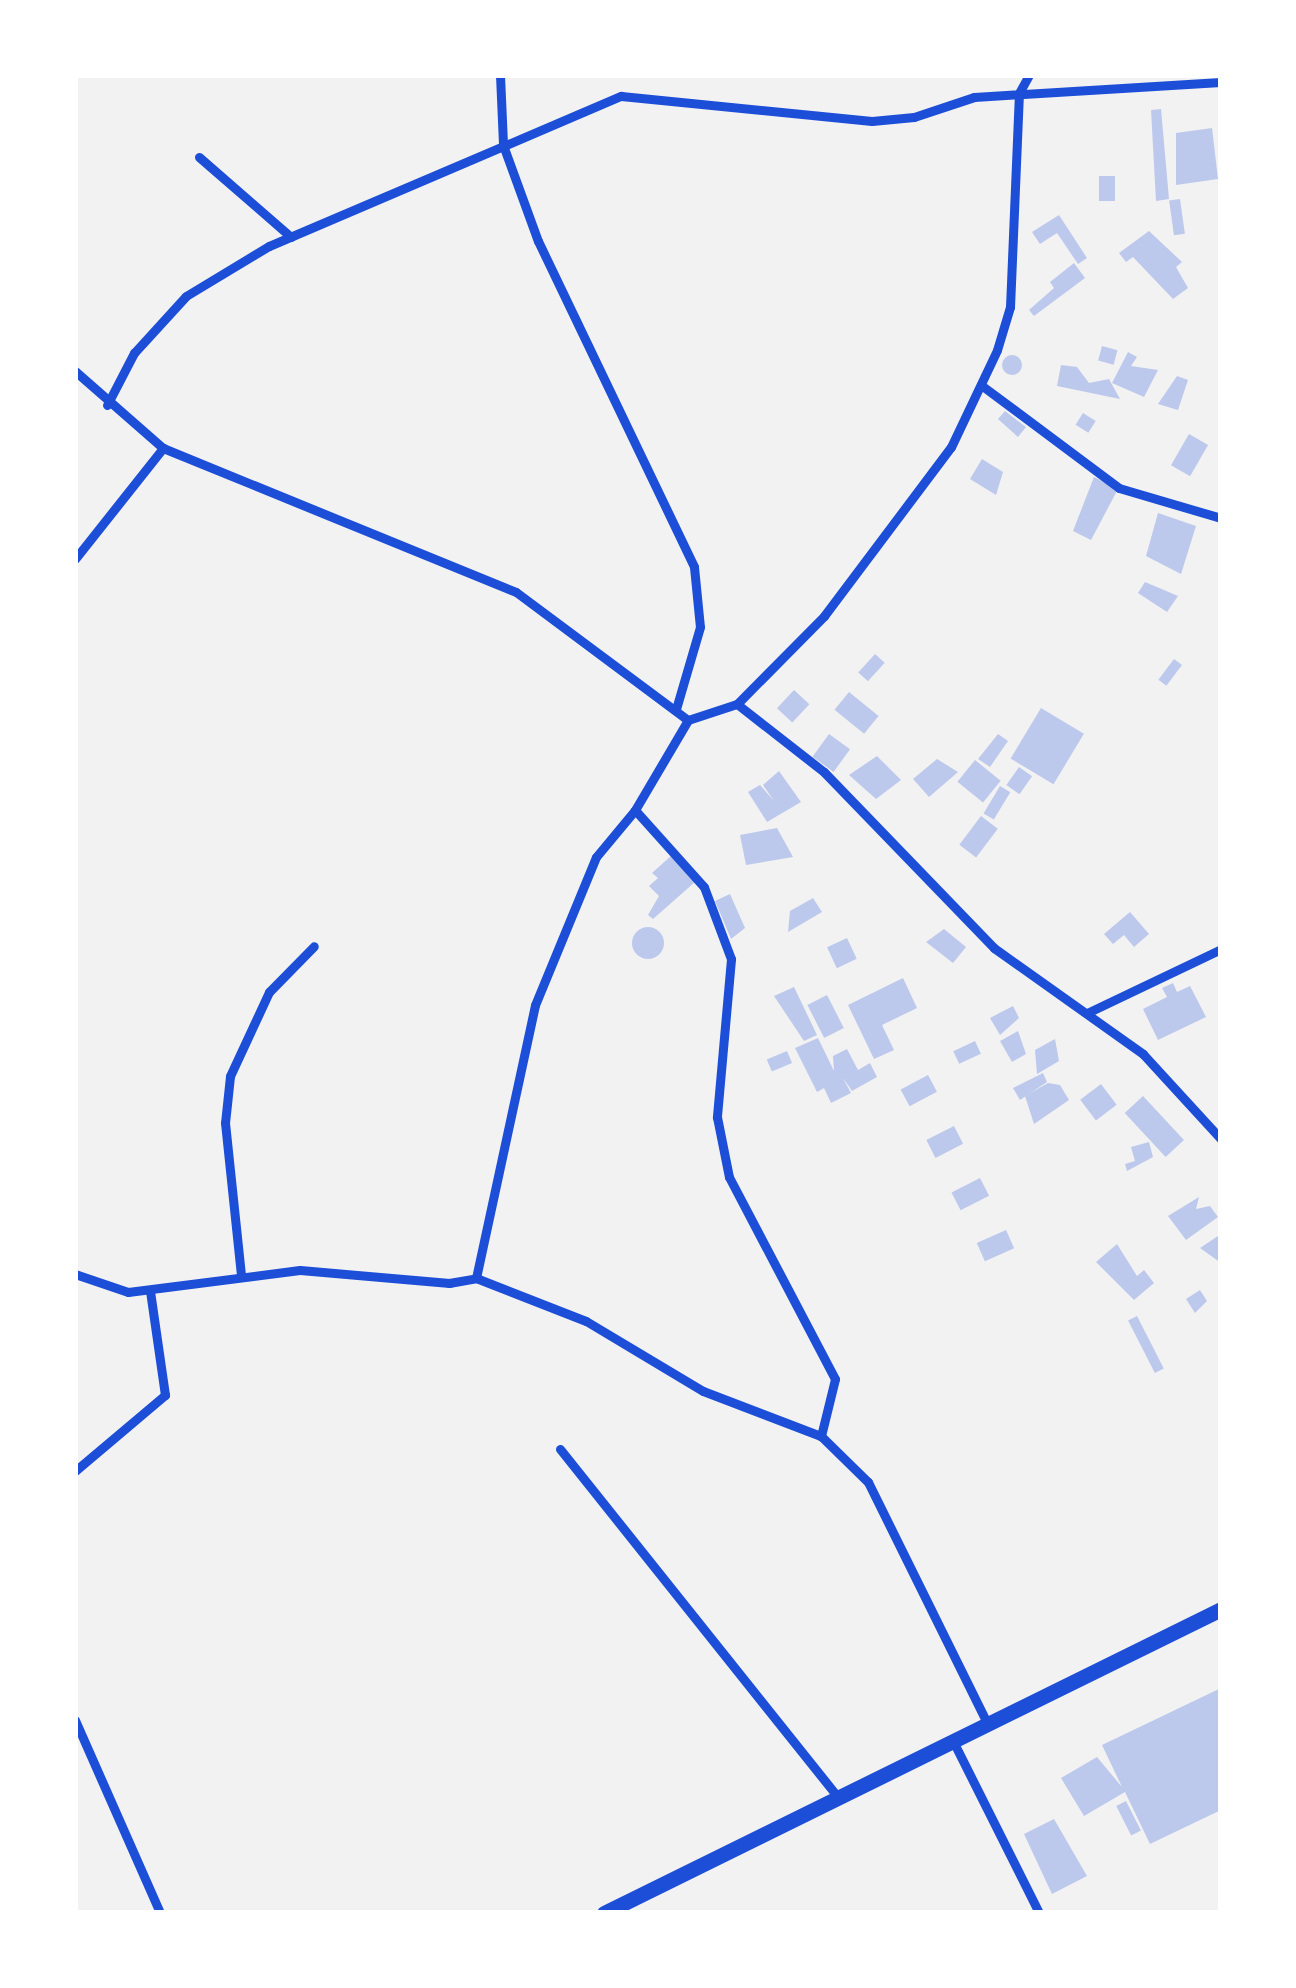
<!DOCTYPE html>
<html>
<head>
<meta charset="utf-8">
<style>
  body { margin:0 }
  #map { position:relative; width:1296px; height:1988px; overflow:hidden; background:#f2f2f2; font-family:Poppins,sans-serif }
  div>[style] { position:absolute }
  .building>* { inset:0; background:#bdc9ec; transform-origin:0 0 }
  .round { border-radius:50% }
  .minor>* { height:9px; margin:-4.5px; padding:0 4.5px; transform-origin:4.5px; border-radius:4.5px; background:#1d4ed8 }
  .primary>* { height:15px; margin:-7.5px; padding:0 7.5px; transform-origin:7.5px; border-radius:7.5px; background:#1d4ed8 }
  span { translate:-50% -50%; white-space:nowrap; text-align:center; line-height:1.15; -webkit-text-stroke:10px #fff; paint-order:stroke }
  .frame { position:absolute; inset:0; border:78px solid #fff; pointer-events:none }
</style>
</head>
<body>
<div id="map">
  <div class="building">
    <i style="clip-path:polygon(1161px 109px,1169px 199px,1156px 201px,1151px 110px)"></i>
    <i style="clip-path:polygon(1212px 128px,1218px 179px,1176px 185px,1176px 133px)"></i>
    <i style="left:1115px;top:176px;width:25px;height:16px;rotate:90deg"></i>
    <i style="left:1180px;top:199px;width:35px;height:11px;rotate:82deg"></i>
    <i style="clip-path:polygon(1059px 215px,1087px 258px,1078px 264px,1057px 233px,1040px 244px,1032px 232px)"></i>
    <i style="clip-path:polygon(1149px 231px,1182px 262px,1176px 267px,1188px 288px,1173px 299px,1133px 257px,1126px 262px,1119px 253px)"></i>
    <i style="clip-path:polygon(1074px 263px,1085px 278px,1034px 316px,1029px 310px,1054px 288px,1050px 282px)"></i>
    <i style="left:1102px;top:346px;width:16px;height:15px;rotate:15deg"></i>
    <i style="clip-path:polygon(1128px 352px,1137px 357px,1131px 366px,1158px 370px,1144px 397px,1112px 383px)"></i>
    <i class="round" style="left:1002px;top:355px;width:20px;height:20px"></i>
    <i style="clip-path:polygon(1061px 365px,1077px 367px,1089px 383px,1109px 379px,1120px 399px,1057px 386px)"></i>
    <i style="clip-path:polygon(1177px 376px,1188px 380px,1178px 410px,1158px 404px)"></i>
    <i style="clip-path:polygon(1005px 411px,1026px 427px,1018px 437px,998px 419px)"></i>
    <i style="left:1083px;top:413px;width:15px;height:14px;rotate:32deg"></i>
    <i style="left:1189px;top:434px;width:22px;height:36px;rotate:30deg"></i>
    <i style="clip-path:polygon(982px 459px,1003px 472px,996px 495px,970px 479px)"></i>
    <i style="clip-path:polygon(1094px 477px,1118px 489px,1091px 540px,1073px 531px)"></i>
    <i style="clip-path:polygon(1158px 513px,1196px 526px,1181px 574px,1146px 556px)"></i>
    <i style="clip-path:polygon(1145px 582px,1178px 596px,1167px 612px,1138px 593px)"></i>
    <i style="left:875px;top:654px;width:13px;height:25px;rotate:42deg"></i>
    <i style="left:1174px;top:659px;width:10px;height:26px;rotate:37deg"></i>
    <i style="left:794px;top:690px;width:21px;height:25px;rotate:43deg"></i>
    <i style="left:849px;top:692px;width:38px;height:23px;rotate:39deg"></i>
    <i style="left:1041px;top:708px;width:50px;height:59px;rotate:31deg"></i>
    <i style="left:829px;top:734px;width:26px;height:28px;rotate:36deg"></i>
    <i style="clip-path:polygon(998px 734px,1008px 741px,990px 767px,978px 759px)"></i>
    <i style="clip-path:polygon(877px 756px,901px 780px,876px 799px,849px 775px)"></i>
    <i style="clip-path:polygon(937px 759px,958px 772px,929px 797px,913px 779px)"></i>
    <i style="left:975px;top:760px;width:33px;height:28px;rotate:39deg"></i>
    <i style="left:1019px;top:767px;width:16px;height:22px;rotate:35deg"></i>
    <i style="clip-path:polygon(779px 771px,801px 802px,767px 822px,748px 792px,760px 785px,774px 801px,763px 785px)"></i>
    <i style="left:1000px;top:786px;width:12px;height:32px;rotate:31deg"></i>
    <i style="left:981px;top:816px;width:21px;height:36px;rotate:37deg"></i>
    <i style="clip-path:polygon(777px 828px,793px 857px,746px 865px,740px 835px)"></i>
    <i style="clip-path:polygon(672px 855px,695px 882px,653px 919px,648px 915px,659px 896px,649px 886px,658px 878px,652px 873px)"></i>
    <i style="clip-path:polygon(730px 894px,745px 928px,731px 939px,715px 901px)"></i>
    <i style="clip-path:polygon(813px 898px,822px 912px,788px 932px,790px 911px)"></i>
    <i style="clip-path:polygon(1130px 912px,1149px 934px,1134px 947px,1124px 935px,1113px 944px,1104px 934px)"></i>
    <i class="round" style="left:632px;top:927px;width:32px;height:32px"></i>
    <i style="clip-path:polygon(944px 929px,966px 947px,953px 963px,926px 942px)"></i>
    <i style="left:847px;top:938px;width:23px;height:22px;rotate:65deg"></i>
    <i style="clip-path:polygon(903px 978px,917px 1008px,882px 1025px,894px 1050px,874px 1059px,848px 1005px)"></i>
    <i style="clip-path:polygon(1173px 983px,1177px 992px,1190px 986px,1206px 1017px,1158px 1040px,1143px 1009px,1167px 997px,1162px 988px)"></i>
    <i style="clip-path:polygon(794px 987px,817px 1035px,804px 1041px,774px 996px)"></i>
    <i style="left:827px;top:995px;width:37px;height:22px;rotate:63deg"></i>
    <i style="clip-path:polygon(1013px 1006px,1019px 1018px,1000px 1035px,990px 1018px)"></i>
    <i style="clip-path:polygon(1018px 1031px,1026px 1054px,1012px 1062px,1000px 1041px)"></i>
    <i style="clip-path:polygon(818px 1038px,834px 1071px,833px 1056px,847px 1049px,858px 1070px,870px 1063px,877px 1077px,852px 1091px,843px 1078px,851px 1093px,831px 1103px,824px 1088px,817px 1092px,795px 1048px)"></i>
    <i style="clip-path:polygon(1055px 1039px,1059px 1061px,1037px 1074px,1035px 1050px)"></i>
    <i style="left:975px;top:1041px;width:14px;height:24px;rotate:65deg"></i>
    <i style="left:787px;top:1051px;width:13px;height:22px;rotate:67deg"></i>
    <i style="clip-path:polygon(1043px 1073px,1047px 1082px,1020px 1100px,1013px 1088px)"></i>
    <i style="left:928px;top:1075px;width:19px;height:31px;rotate:62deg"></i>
    <i style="clip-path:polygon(1048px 1083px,1060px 1085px,1069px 1100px,1034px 1124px,1025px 1096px)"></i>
    <i style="left:1101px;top:1084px;width:26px;height:26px;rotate:53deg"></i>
    <i style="left:1143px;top:1096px;width:60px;height:25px;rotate:47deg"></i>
    <i style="left:954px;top:1126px;width:20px;height:31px;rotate:63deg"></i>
    <i style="clip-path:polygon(1149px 1142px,1153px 1157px,1127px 1171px,1125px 1164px,1135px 1161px,1131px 1147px)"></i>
    <i style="left:980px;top:1178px;width:20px;height:32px;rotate:63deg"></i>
    <i style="clip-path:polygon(1199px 1197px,1196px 1209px,1210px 1206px,1218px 1217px,1186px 1240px,1168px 1216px)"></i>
    <i style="left:1006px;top:1230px;width:20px;height:32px;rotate:66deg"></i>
    <i style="clip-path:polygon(1221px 1234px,1221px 1263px,1200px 1248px)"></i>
    <i style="clip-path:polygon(1117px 1244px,1137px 1276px,1144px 1270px,1154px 1283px,1134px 1300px,1096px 1262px)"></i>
    <i style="clip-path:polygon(1200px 1290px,1207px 1301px,1195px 1313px,1186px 1299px)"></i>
    <i style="left:1137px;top:1316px;width:59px;height:10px;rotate:63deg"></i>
    <i style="clip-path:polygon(1221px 1688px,1221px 1810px,1150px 1844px,1125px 1792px,1084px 1816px,1061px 1778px,1097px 1757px,1122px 1787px,1102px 1745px)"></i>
    <i style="left:1126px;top:1801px;width:33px;height:11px;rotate:63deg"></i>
    <i style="clip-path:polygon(1054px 1819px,1087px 1876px,1052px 1894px,1024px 1834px)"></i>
  </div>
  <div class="minor">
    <i style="left:500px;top:75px;width:70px;rotate:87.5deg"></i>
    <i style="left:503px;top:145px;width:102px;rotate:70deg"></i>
    <i style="left:538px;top:241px;width:361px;rotate:64.4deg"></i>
    <i style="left:694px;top:567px;width:60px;rotate:84.3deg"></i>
    <i style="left:700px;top:627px;width:85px;rotate:106.3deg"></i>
    <i style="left:199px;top:157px;width:122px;rotate:41deg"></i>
    <i style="left:75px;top:371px;width:117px;rotate:41.2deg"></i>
    <i style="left:163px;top:448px;width:381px;rotate:22.2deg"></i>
    <i style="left:516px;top:592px;width:214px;rotate:36.7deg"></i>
    <i style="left:981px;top:385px;width:172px;rotate:36.7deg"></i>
    <i style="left:1119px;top:488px;width:106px;rotate:16.4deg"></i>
    <i style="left:107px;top:405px;width:59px;rotate:-62.6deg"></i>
    <i style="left:134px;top:353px;width:77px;rotate:-47.6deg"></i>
    <i style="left:186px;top:296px;width:97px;rotate:-31.1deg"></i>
    <i style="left:269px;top:246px;width:383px;rotate:-23.1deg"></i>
    <i style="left:621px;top:96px;width:252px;rotate:5.7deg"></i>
    <i style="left:872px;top:121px;width:42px;rotate:-5.4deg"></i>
    <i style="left:914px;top:117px;width:63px;rotate:-18.4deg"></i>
    <i style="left:974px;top:97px;width:247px;rotate:-3.5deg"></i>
    <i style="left:75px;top:559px;width:142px;rotate:-51.6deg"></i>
    <i style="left:737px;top:704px;width:110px;rotate:38deg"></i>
    <i style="left:824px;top:772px;width:245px;rotate:46deg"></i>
    <i style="left:994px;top:948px;width:183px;rotate:35.4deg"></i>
    <i style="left:1143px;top:1054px;width:115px;rotate:47.5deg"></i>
    <i style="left:635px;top:810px;width:103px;rotate:48.1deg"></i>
    <i style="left:704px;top:887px;width:77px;rotate:69.4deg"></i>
    <i style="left:731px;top:959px;width:159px;rotate:95.1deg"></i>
    <i style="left:717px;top:1117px;width:61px;rotate:78.7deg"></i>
    <i style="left:729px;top:1177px;width:228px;rotate:62.3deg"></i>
    <i style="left:835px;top:1379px;width:59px;rotate:103.8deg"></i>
    <i style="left:1087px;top:1013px;width:148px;rotate:-25.5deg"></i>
    <i style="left:75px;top:1274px;width:56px;rotate:18.8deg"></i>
    <i style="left:128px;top:1292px;width:173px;rotate:-7.3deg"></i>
    <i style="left:300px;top:1270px;width:150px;rotate:5deg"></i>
    <i style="left:449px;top:1283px;width:27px;rotate:-10deg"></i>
    <i style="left:476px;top:1278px;width:118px;rotate:21.4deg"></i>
    <i style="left:586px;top:1321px;width:136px;rotate:30.9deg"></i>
    <i style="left:703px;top:1391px;width:126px;rotate:20.9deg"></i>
    <i style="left:821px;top:1436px;width:66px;rotate:44.4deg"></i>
    <i style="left:868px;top:1482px;width:271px;rotate:63.7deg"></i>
    <i style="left:241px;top:1275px;width:153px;rotate:-96deg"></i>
    <i style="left:225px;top:1123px;width:47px;rotate:-83.9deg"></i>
    <i style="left:230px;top:1076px;width:93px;rotate:-65.1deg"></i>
    <i style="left:269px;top:992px;width:64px;rotate:-45.6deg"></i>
    <i style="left:476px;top:1278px;width:279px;rotate:-77.8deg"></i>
    <i style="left:535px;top:1005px;width:160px;rotate:-67.6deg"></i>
    <i style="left:596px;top:857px;width:61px;rotate:-50.3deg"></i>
    <i style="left:635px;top:810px;width:104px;rotate:-59.5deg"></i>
    <i style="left:688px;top:720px;width:52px;rotate:-18.1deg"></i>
    <i style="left:737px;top:704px;width:124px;rotate:-45.3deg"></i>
    <i style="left:824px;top:616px;width:211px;rotate:-53.1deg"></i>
    <i style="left:951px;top:447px;width:107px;rotate:-64.6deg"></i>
    <i style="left:997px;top:350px;width:45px;rotate:-73.2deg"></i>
    <i style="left:1010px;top:307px;width:214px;rotate:-87.6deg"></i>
    <i style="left:1019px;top:93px;width:21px;rotate:-61deg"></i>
    <i style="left:560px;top:1449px;width:445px;rotate:51.4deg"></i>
    <i style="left:75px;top:1471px;width:118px;rotate:-40.2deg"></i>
    <i style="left:165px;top:1395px;width:105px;rotate:-98.2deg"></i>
    <i style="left:75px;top:1720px;width:211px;rotate:66.2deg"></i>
    <i style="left:953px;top:1741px;width:192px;rotate:63.4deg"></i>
  </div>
  <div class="primary">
    <i style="left:604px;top:1913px;width:688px;rotate:-26.23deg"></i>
  </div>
  <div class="frame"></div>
</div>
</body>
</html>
